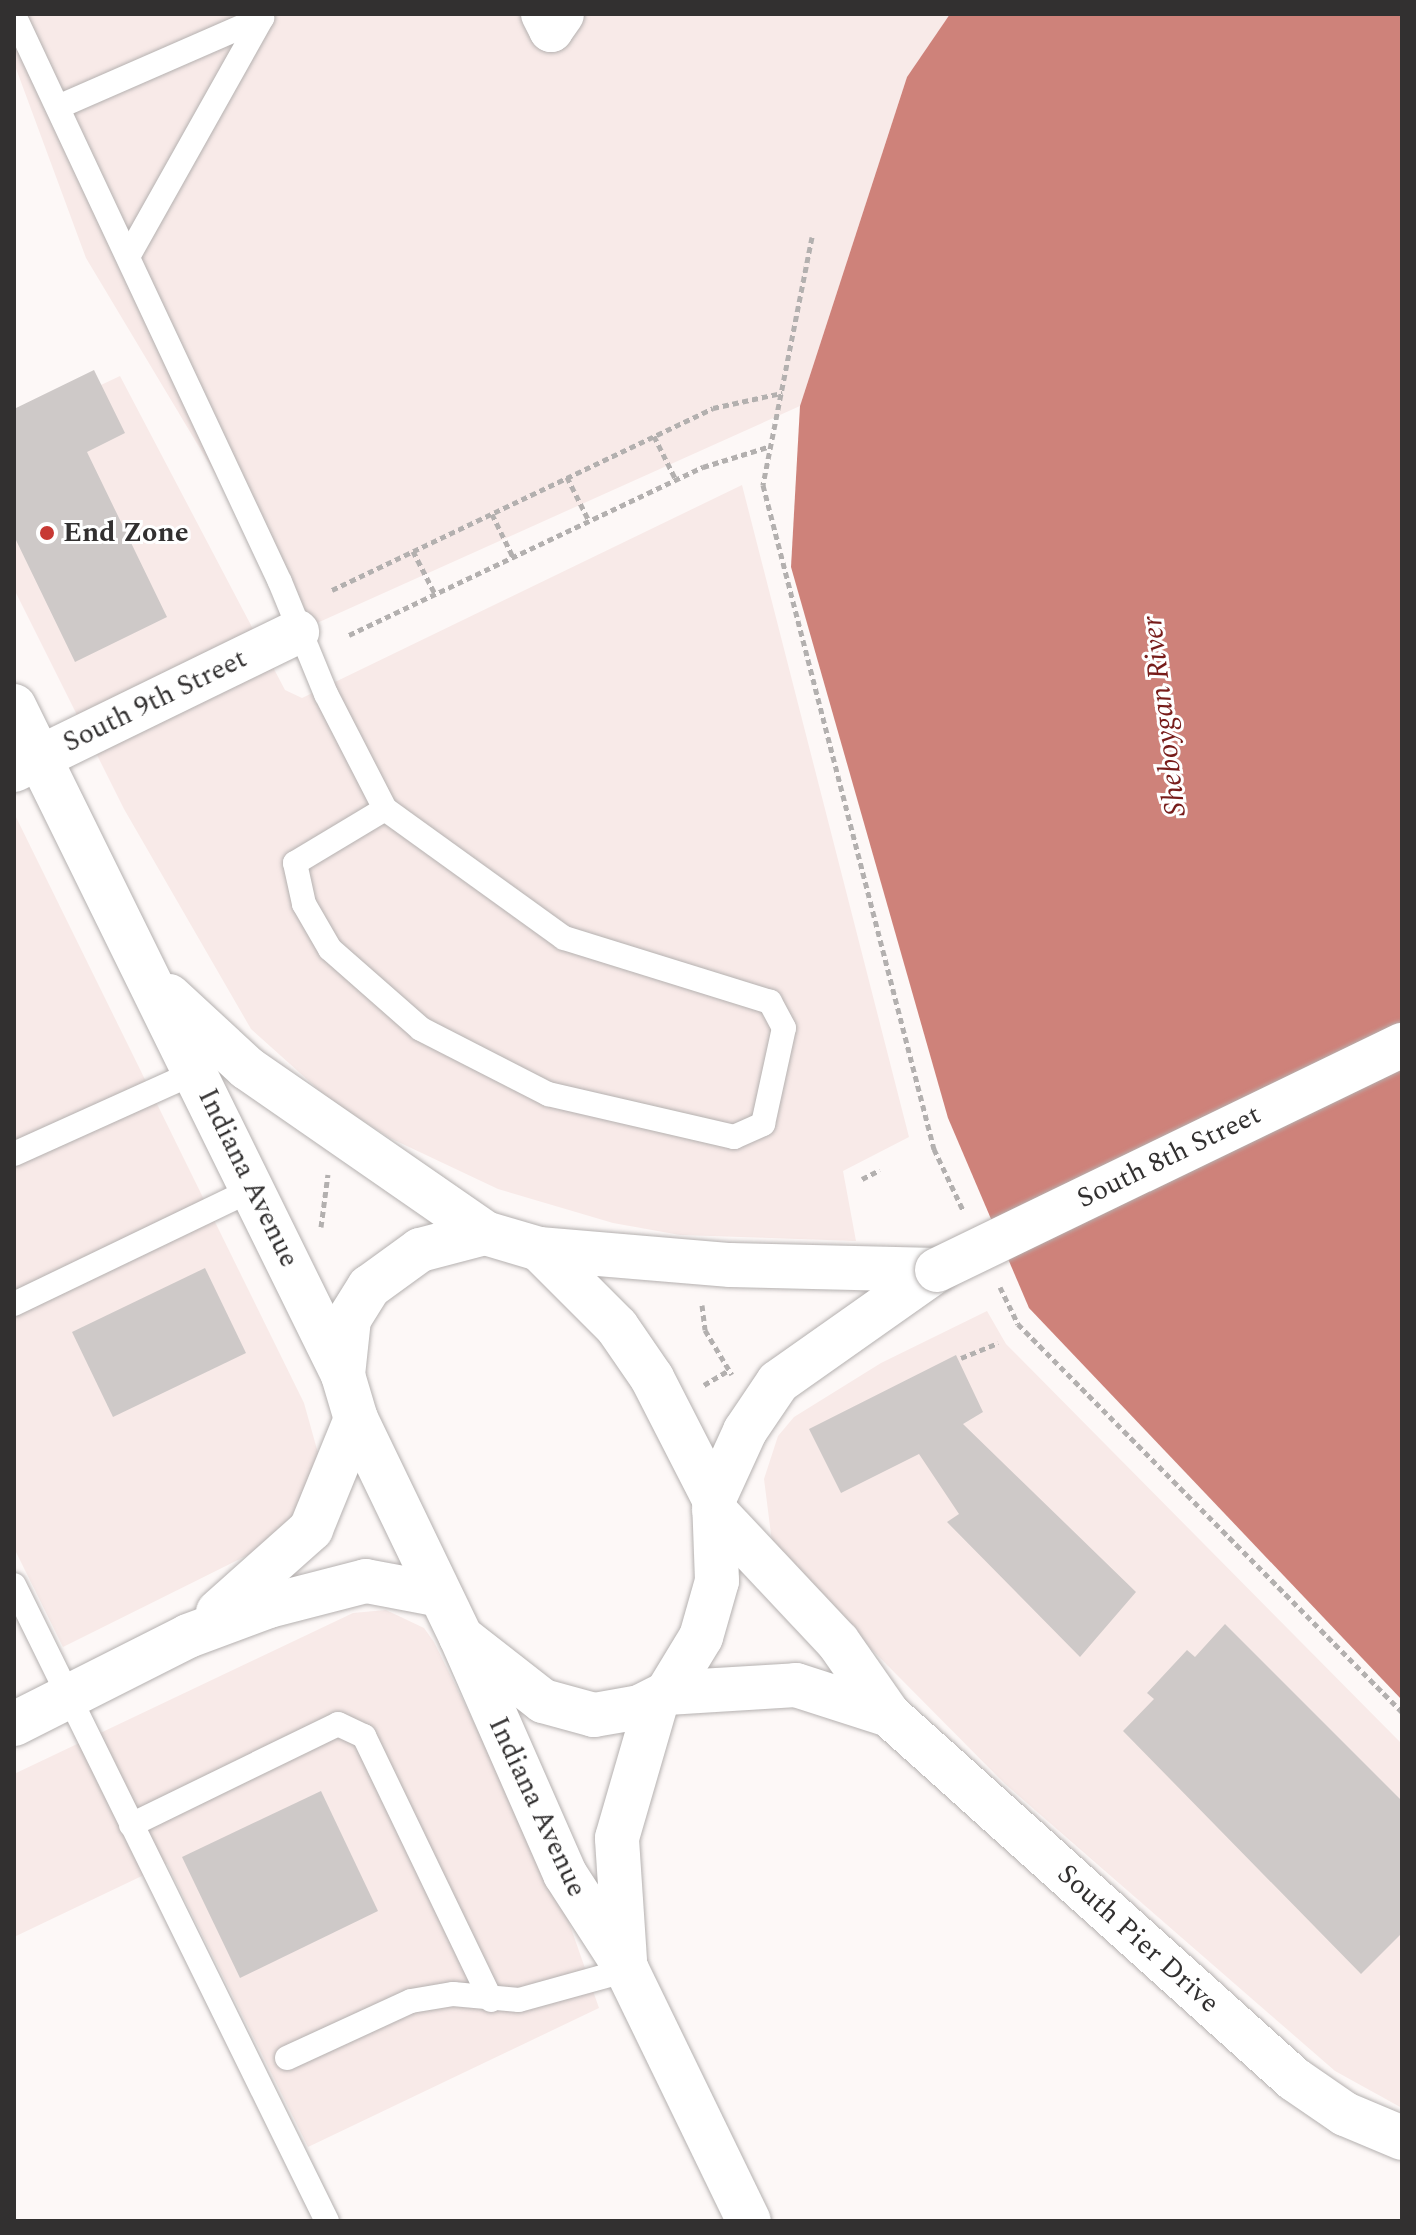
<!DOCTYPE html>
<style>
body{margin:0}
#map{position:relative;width:1416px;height:2235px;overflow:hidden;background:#fdf8f7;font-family:Spectral,serif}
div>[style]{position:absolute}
.built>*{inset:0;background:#f8eae8}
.water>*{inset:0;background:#ce827a}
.building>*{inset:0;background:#cec9c8}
.path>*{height:5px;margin-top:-2.5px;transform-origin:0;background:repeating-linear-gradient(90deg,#b3b0af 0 6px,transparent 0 10px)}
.roads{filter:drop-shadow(0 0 2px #b5b1b0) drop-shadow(0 0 2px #b5b1b0)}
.lane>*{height:24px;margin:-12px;padding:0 12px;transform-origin:12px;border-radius:12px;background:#fff}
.street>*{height:44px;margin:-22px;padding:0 22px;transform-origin:22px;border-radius:22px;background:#fff}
.secondary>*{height:44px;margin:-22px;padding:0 22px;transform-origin:22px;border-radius:22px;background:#fff}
.bridges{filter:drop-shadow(0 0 2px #b5b1b0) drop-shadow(0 0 2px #b5b1b0)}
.secondary-bridge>*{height:44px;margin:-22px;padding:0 22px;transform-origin:22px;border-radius:22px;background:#fff}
.dots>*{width:22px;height:22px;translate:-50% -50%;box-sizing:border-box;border:4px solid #fff;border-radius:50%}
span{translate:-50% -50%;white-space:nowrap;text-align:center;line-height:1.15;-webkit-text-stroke:6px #fff;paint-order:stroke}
.poi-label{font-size:28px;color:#323030;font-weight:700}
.left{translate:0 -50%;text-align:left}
.street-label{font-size:28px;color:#323030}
.water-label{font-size:30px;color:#771c1a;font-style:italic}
.frame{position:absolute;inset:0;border:16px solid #323030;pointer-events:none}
</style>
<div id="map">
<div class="built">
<div style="clip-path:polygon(14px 14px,950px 14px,907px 77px,800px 406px,297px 632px,280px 582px,86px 258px,14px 63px)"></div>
<div style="clip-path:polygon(120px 376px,285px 690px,302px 698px,742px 485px,909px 1137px,843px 1171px,856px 1241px,680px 1235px,613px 1223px,498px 1189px,390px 1138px,329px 1099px,251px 1029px,124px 809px,14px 589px,14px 426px)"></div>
<div style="clip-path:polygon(14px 813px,304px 1403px,318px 1453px,299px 1508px,264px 1547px,63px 1647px,14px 1548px)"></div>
<div style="clip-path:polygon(987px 1311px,1006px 1344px,1402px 1744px,1402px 2108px,1335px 2071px,1004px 1783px,791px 1568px,772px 1542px,764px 1479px,778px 1436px,794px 1417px,881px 1363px)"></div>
<div style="clip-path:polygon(386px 1610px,424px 1628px,434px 1642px,559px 1894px,599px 2008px,308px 2147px,167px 1864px,14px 1937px,14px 1774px,353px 1613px)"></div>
</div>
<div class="water">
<div style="clip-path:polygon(950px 14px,1402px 14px,1402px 1700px,1029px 1308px,948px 1118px,791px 567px,800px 406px,907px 77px)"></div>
</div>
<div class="building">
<div style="clip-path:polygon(94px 370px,125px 433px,87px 452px,167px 617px,75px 662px,14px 536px,14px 409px)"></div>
<div style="clip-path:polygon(205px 1268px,246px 1353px,113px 1417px,72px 1332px)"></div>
<div style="clip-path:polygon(956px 1355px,983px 1412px,963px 1424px,1136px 1592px,1080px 1657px,947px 1522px,959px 1514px,919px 1454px,841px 1493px,809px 1429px)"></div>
<div style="clip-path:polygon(1225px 1624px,1402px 1801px,1402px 1933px,1361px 1974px,1123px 1731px,1154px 1699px,1147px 1693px,1187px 1650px,1195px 1657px)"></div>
<div style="clip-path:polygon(321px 1791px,378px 1911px,240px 1978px,182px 1857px)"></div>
</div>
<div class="path">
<div style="left:812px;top:237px;width:253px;rotate:101.2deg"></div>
<div style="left:763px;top:485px;width:686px;rotate:75.56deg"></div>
<div style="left:934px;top:1149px;width:68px;rotate:64.6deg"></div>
<div style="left:654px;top:436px;width:49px;rotate:63.4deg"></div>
<div style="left:567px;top:477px;width:49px;rotate:63.4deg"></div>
<div style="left:492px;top:514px;width:48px;rotate:64deg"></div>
<div style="left:413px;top:551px;width:48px;rotate:62.9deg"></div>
<div style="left:332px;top:590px;width:422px;rotate:-25.5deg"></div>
<div style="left:713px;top:408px;width:71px;rotate:-12.3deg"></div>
<div style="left:349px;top:635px;width:392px;rotate:-25.4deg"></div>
<div style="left:703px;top:467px;width:71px;rotate:-17.2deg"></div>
<div style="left:862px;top:1179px;width:20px;rotate:-27deg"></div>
<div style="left:321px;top:1227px;width:53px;rotate:-82.5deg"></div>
<div style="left:1000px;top:1287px;width:41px;rotate:64.1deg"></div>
<div style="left:1018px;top:1324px;width:546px;rotate:45.3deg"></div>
<div style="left:702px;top:1305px;width:25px;rotate:83deg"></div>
<div style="left:705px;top:1330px;width:52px;rotate:59deg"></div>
<div style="left:961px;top:1358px;width:40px;rotate:-22deg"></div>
<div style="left:704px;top:1385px;width:29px;rotate:-31deg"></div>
</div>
<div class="roads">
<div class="lane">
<div style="left:14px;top:15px;width:626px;rotate:64.87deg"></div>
<div style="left:280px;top:582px;width:121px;rotate:67.7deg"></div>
<div style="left:326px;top:694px;width:129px;rotate:62.8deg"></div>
<div style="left:385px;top:809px;width:105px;rotate:149deg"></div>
<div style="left:295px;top:863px;width:42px;rotate:77.6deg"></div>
<div style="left:304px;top:904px;width:52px;rotate:60deg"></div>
<div style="left:330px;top:949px;width:121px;rotate:41.3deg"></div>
<div style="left:421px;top:1029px;width:143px;rotate:27.1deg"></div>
<div style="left:548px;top:1094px;width:191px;rotate:13deg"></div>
<div style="left:734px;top:1137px;width:32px;rotate:-24deg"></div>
<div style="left:763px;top:1124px;width:98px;rotate:-77.7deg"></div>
<div style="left:784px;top:1028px;width:30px;rotate:-118deg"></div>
<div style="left:770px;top:1002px;width:216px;rotate:-162.7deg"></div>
<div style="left:564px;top:938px;width:221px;rotate:-144.2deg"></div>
<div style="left:58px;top:107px;width:223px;rotate:-23.6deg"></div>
<div style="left:262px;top:18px;width:272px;rotate:119.3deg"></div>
<div style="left:14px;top:1154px;width:200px;rotate:-24.3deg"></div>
<div style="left:14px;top:1304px;width:265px;rotate:-25.7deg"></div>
<div style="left:14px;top:1585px;width:709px;rotate:63.8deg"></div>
<div style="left:131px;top:1825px;width:230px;rotate:-26deg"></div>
<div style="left:338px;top:1724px;width:29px;rotate:25deg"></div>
<div style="left:364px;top:1736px;width:293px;rotate:64.3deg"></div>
<div style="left:287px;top:2058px;width:136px;rotate:-24.7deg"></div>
<div style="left:411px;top:2001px;width:43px;rotate:-9.5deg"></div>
<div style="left:453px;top:1994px;width:66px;rotate:5.2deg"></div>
<div style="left:519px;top:2000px;width:112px;rotate:-15.5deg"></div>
</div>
<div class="street">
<div style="left:543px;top:14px;width:18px;rotate:63deg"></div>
<div style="left:551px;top:30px;width:19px;rotate:-55deg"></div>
<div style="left:14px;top:770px;width:315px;rotate:-26deg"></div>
<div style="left:714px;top:1510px;width:181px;rotate:46.8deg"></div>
<div style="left:838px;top:1642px;width:89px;rotate:55.1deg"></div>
<div style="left:889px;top:1715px;width:545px;rotate:41.95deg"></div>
<div style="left:1294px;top:2079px;width:62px;rotate:34.5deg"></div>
<div style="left:1345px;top:2114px;width:62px;rotate:22.8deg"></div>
<div style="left:461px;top:1637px;width:259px;rotate:66.3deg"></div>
<div style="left:565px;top:1874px;width:114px;rotate:57.1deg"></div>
<div style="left:627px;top:1970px;width:279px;rotate:64.1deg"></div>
<div style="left:667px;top:1693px;width:129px;rotate:-3.5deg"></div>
<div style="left:796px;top:1685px;width:98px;rotate:17.9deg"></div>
<div style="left:625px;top:1960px;width:122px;rotate:-93.8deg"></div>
<div style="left:617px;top:1838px;width:144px;rotate:-73.8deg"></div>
</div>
<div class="secondary">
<div style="left:14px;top:706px;width:746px;rotate:63.81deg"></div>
<div style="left:169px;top:996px;width:106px;rotate:42.7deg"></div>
<div style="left:247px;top:1068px;width:290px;rotate:34.7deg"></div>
<div style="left:485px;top:1233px;width:56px;rotate:16.5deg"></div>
<div style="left:539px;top:1249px;width:110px;rotate:45deg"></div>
<div style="left:617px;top:1327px;width:62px;rotate:55.5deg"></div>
<div style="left:652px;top:1378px;width:136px;rotate:62.9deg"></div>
<div style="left:714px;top:1499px;width:82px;rotate:87.9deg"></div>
<div style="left:717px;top:1581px;width:58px;rotate:105.9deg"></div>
<div style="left:701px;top:1637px;width:66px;rotate:121.3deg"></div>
<div style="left:667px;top:1693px;width:30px;rotate:153deg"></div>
<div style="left:640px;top:1707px;width:47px;rotate:170.1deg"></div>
<div style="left:594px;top:1715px;width:53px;rotate:-164.6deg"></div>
<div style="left:543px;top:1701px;width:104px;rotate:-142deg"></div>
<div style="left:461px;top:1637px;width:242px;rotate:-115.7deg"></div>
<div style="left:356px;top:1419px;width:46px;rotate:-106.5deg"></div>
<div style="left:343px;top:1375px;width:56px;rotate:-83.9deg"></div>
<div style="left:349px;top:1319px;width:38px;rotate:-58deg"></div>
<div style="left:369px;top:1287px;width:63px;rotate:-36deg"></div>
<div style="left:420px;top:1250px;width:67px;rotate:-14.7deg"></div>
<div style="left:539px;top:1249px;width:192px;rotate:4.8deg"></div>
<div style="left:730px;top:1265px;width:207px;rotate:1.4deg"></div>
<div style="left:714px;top:1499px;width:75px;rotate:-65.5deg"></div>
<div style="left:745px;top:1431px;width:59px;rotate:-56deg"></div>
<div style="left:778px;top:1382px;width:194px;rotate:-35.2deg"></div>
<div style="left:218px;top:1612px;width:125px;rotate:-41.7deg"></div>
<div style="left:311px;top:1529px;width:119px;rotate:-67.8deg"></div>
<div style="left:14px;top:1724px;width:195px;rotate:-26.8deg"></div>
<div style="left:188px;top:1636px;width:86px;rotate:-20.3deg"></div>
<div style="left:269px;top:1606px;width:100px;rotate:-14.5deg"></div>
<div style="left:366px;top:1581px;width:75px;rotate:10.7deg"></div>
</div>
</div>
<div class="bridges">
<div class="secondary-bridge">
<div style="left:937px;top:1270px;width:517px;rotate:-25.82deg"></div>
</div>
</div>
<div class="dots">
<div style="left:47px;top:533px;background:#c73934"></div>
</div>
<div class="poi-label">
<span class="left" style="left:63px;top:533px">End Zone</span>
</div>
<div class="street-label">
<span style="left:155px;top:701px;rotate:-26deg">South 9th Street</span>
<span style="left:1169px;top:1157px;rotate:-26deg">South 8th Street</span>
<span style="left:248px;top:1178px;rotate:64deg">Indiana Avenue</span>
<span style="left:537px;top:1807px;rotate:65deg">Indiana Avenue</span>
<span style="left:1138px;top:1939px;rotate:42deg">South Pier Drive</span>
</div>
<div class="water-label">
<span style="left:1164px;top:716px;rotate:-97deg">Sheboygan River</span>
</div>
<div class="frame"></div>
</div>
